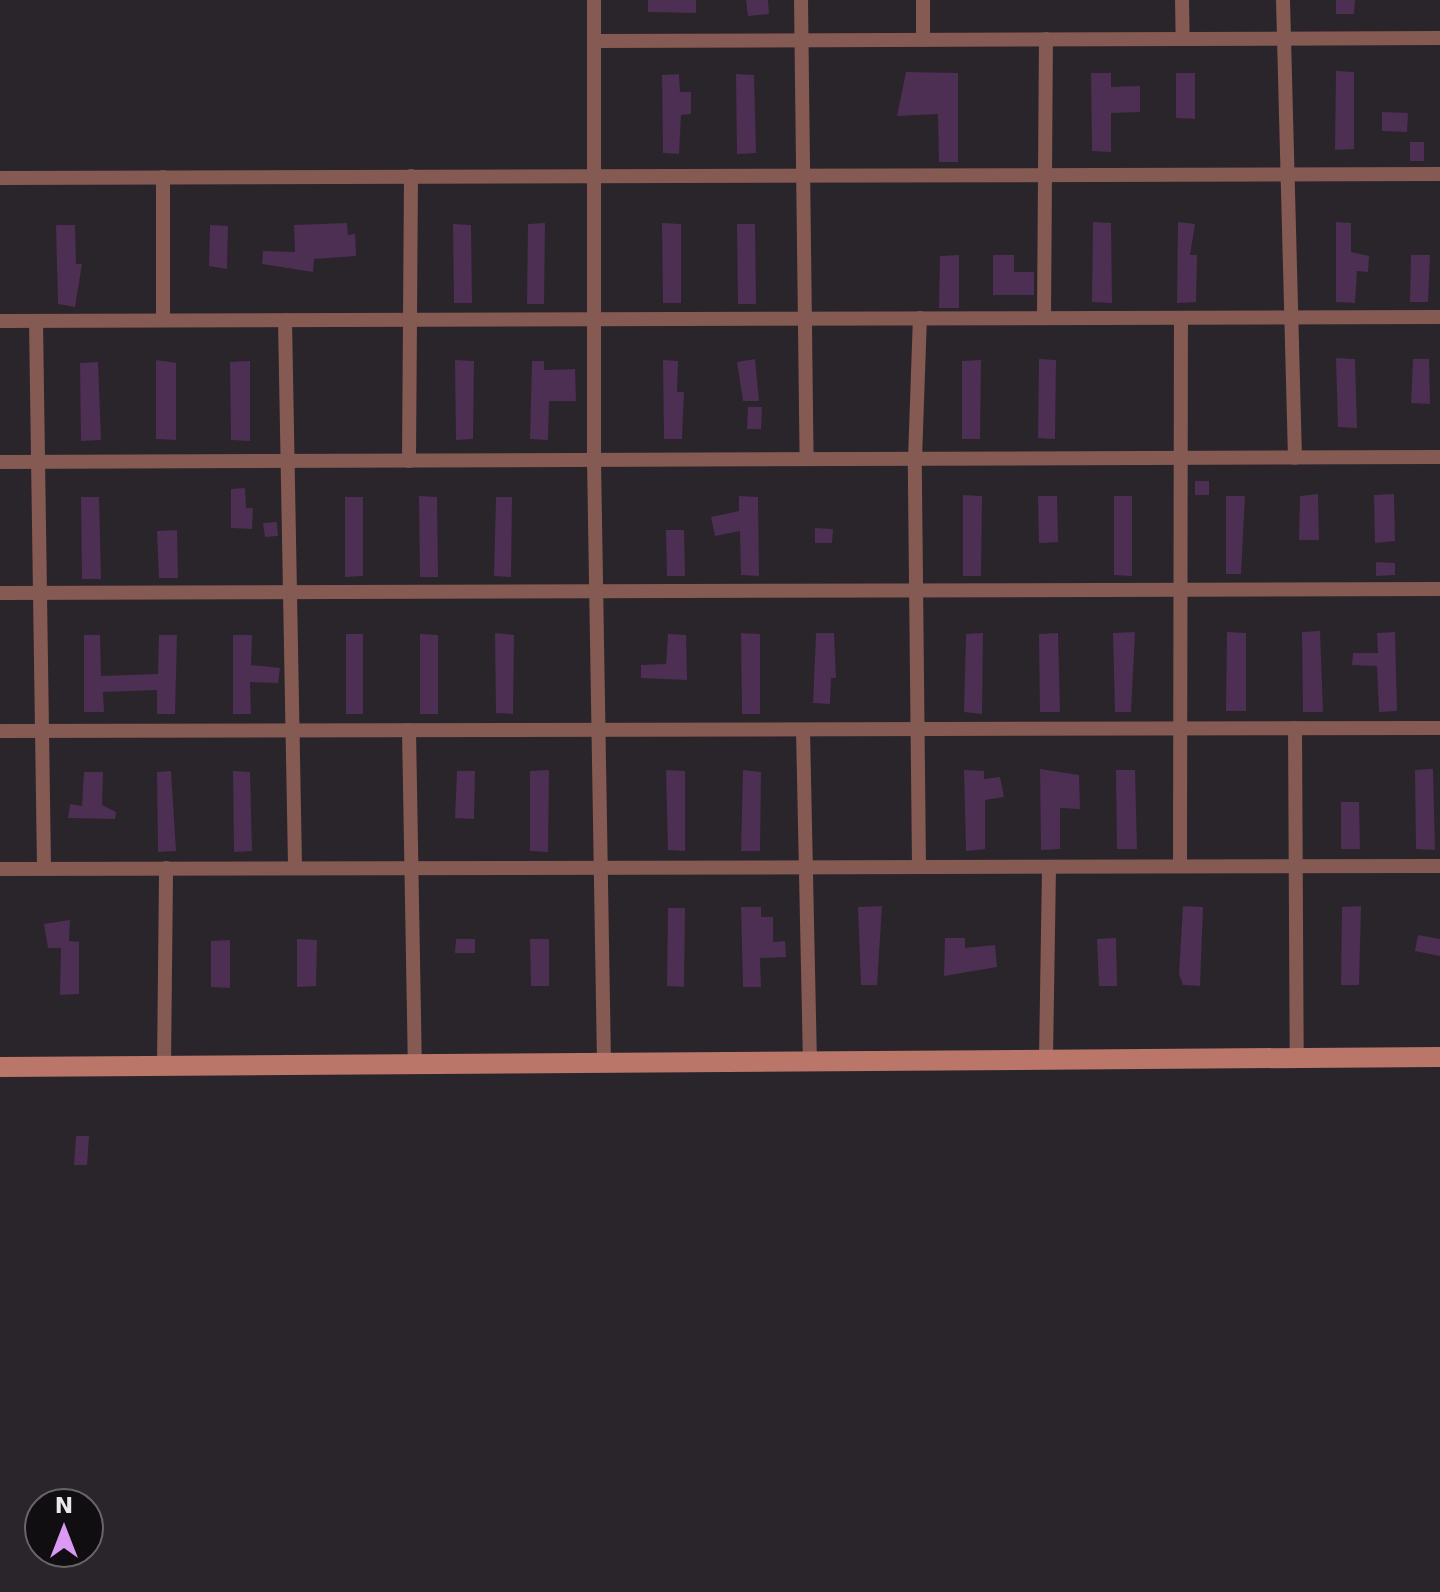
<!DOCTYPE html>
<style>
body{margin:0}
#map{position:relative;width:1440px;height:1592px;overflow:hidden;background:#2a242b;font-family:"DejaVu Sans",sans-serif}
div>[style]{position:absolute}
.building>*{inset:0;background:#4c2f52}
.street>*{height:14px;margin:-7px;padding:0 7px;transform-origin:7px;border-radius:7px;background:#845a52}
.secondary>*{height:20px;margin:-10px;padding:0 10px;transform-origin:10px;border-radius:10px;background:#b97669}
span{translate:-50% -50%;white-space:nowrap;text-align:center;line-height:1.15;-webkit-text-stroke:6px #110e12;paint-order:stroke}
.north{position:absolute;left:24px;top:1488px;width:80px;height:80px;box-sizing:border-box;background:#110e12;border:2px solid #686569;border-radius:50%;rotate:0deg;font-size:22px;font-weight:700;line-height:32px;text-align:center;color:#ebe7ec}
.north::after{content:'';display:block;margin:auto;width:28px;height:36px;background:#dc99f4;clip-path:polygon(50% 0,100% 100%,50% 72%,0 100%)}
</style>
<div id="map">
<div class="building">
<div style="clip-path:polygon(648px 0,696px 0,696px 13px,648px 12px)"></div>
<div style="clip-path:polygon(746px 0,768px 0,769px 14px,748px 16px)"></div>
<div style="clip-path:polygon(1336px 0,1355px 0,1354px 14px,1336px 14px)"></div>
<div style="clip-path:polygon(1336px 71px,1354px 72px,1354px 149px,1335px 150px)"></div>
<div style="clip-path:polygon(906px 72px,958px 73px,958px 162px,939px 162px,938px 114px,897px 116px)"></div>
<div style="clip-path:polygon(1091px 73px,1111px 73px,1111px 87px,1140px 86px,1140px 112px,1111px 113px,1111px 152px,1092px 151px)"></div>
<div style="clip-path:polygon(1176px 73px,1195px 73px,1195px 119px,1176px 118px)"></div>
<div style="clip-path:polygon(679px 74px,680px 92px,691px 92px,691px 114px,681px 115px,679px 154px,663px 153px,662px 75px)"></div>
<div style="clip-path:polygon(736px 74px,754px 75px,756px 153px,737px 154px)"></div>
<div style="clip-path:polygon(1382px 112px,1408px 113px,1407px 132px,1382px 131px)"></div>
<div style="clip-path:polygon(1410px 142px,1424px 142px,1424px 161px,1410px 161px)"></div>
<div style="clip-path:polygon(1093px 222px,1111px 223px,1112px 303px,1092px 302px)"></div>
<div style="clip-path:polygon(1178px 222px,1195px 224px,1190px 255px,1197px 255px,1196px 302px,1177px 303px)"></div>
<div style="clip-path:polygon(1336px 222px,1351px 223px,1351px 252px,1369px 256px,1368px 272px,1357px 271px,1355px 303px,1336px 302px)"></div>
<div style="clip-path:polygon(347px 223px,348px 235px,355px 234px,356px 256px,314px 259px,313px 272px,262px 264px,263px 251px,295px 252px,294px 225px)"></div>
<div style="clip-path:polygon(545px 223px,544px 304px,527px 304px,528px 224px)"></div>
<div style="clip-path:polygon(662px 223px,681px 224px,681px 303px,663px 303px)"></div>
<div style="clip-path:polygon(453px 224px,471px 225px,472px 303px,454px 303px)"></div>
<div style="clip-path:polygon(737px 224px,755px 224px,756px 304px,738px 304px)"></div>
<div style="clip-path:polygon(56px 225px,75px 225px,76px 264px,82px 264px,75px 307px,58px 304px)"></div>
<div style="clip-path:polygon(210px 225px,228px 226px,227px 269px,209px 266px)"></div>
<div style="clip-path:polygon(959px 255px,959px 308px,939px 308px,940px 256px)"></div>
<div style="clip-path:polygon(993px 255px,1014px 255px,1014px 272px,1034px 272px,1034px 295px,993px 295px)"></div>
<div style="clip-path:polygon(1411px 255px,1430px 255px,1428px 302px,1410px 302px)"></div>
<div style="clip-path:polygon(1336px 358px,1355px 359px,1357px 428px,1338px 427px)"></div>
<div style="clip-path:polygon(755px 359px,759px 401px,743px 401px,737px 362px)"></div>
<div style="clip-path:polygon(1039px 359px,1056px 360px,1055px 439px,1038px 438px)"></div>
<div style="clip-path:polygon(1413px 359px,1429px 359px,1430px 404px,1411px 403px)"></div>
<div style="clip-path:polygon(156px 360px,176px 363px,176px 440px,156px 439px)"></div>
<div style="clip-path:polygon(455px 360px,474px 361px,473px 439px,456px 440px)"></div>
<div style="clip-path:polygon(663px 360px,678px 361px,677px 392px,684px 392px,682px 439px,664px 439px)"></div>
<div style="clip-path:polygon(981px 360px,980px 439px,962px 439px,962px 361px)"></div>
<div style="clip-path:polygon(250px 361px,250px 441px,231px 440px,230px 362px)"></div>
<div style="clip-path:polygon(532px 361px,544px 361px,544px 370px,575px 369px,576px 401px,549px 401px,548px 440px,530px 439px)"></div>
<div style="clip-path:polygon(98px 362px,101px 440px,81px 441px,80px 363px)"></div>
<div style="clip-path:polygon(748px 407px,762px 407px,761px 429px,747px 429px)"></div>
<div style="clip-path:polygon(1195px 481px,1209px 481px,1209px 495px,1195px 495px)"></div>
<div style="clip-path:polygon(245px 488px,246px 508px,253px 508px,252px 529px,231px 528px,231px 489px)"></div>
<div style="clip-path:polygon(1318px 494px,1319px 540px,1299px 540px,1300px 496px)"></div>
<div style="clip-path:polygon(1394px 494px,1395px 541px,1375px 543px,1374px 495px)"></div>
<div style="clip-path:polygon(963px 495px,982px 496px,981px 576px,963px 576px)"></div>
<div style="clip-path:polygon(419px 496px,437px 497px,438px 577px,420px 577px)"></div>
<div style="clip-path:polygon(739px 496px,758px 497px,759px 576px,741px 575px,740px 531px,715px 536px,711px 517px,739px 511px)"></div>
<div style="clip-path:polygon(1038px 496px,1057px 496px,1058px 542px,1039px 543px)"></div>
<div style="clip-path:polygon(1114px 496px,1132px 496px,1132px 576px,1114px 575px)"></div>
<div style="clip-path:polygon(1226px 496px,1245px 496px,1241px 574px,1226px 574px)"></div>
<div style="clip-path:polygon(81px 497px,99px 497px,101px 579px,82px 579px)"></div>
<div style="clip-path:polygon(345px 497px,363px 497px,363px 576px,345px 577px)"></div>
<div style="clip-path:polygon(496px 497px,512px 497px,511px 577px,494px 576px)"></div>
<div style="clip-path:polygon(277px 522px,278px 536px,265px 537px,263px 523px)"></div>
<div style="clip-path:polygon(815px 528px,833px 529px,832px 543px,815px 543px)"></div>
<div style="clip-path:polygon(177px 530px,178px 578px,159px 578px,157px 531px)"></div>
<div style="clip-path:polygon(666px 530px,684px 530px,685px 576px,667px 576px)"></div>
<div style="clip-path:polygon(1376px 562px,1395px 563px,1395px 575px,1376px 576px)"></div>
<div style="clip-path:polygon(1320px 631px,1323px 712px,1303px 712px,1302px 632px)"></div>
<div style="clip-path:polygon(1135px 632px,1131px 712px,1115px 712px,1113px 633px)"></div>
<div style="clip-path:polygon(1227px 632px,1246px 633px,1246px 711px,1226px 711px)"></div>
<div style="clip-path:polygon(1395px 632px,1397px 711px,1379px 712px,1377px 666px,1352px 665px,1353px 653px,1378px 653px,1377px 633px)"></div>
<div style="clip-path:polygon(495px 633px,514px 635px,513px 714px,496px 713px)"></div>
<div style="clip-path:polygon(741px 633px,760px 634px,760px 714px,742px 714px)"></div>
<div style="clip-path:polygon(816px 633px,834px 633px,836px 678px,831px 678px,830px 704px,813px 703px)"></div>
<div style="clip-path:polygon(983px 633px,982px 714px,964px 712px,966px 634px)"></div>
<div style="clip-path:polygon(1058px 633px,1060px 712px,1040px 712px,1039px 634px)"></div>
<div style="clip-path:polygon(346px 634px,363px 634px,363px 714px,346px 714px)"></div>
<div style="clip-path:polygon(420px 634px,438px 635px,438px 714px,420px 714px)"></div>
<div style="clip-path:polygon(668px 634px,686px 635px,687px 680px,641px 678px,641px 665px,666px 664px)"></div>
<div style="clip-path:polygon(84px 635px,100px 635px,101px 676px,158px 674px,159px 635px,177px 635px,175px 714px,157px 714px,157px 690px,103px 692px,104px 712px,84px 712px)"></div>
<div style="clip-path:polygon(233px 635px,252px 635px,251px 665px,280px 668px,278px 683px,250px 682px,251px 714px,233px 714px)"></div>
<div style="clip-path:polygon(1040px 769px,1079px 775px,1080px 809px,1060px 808px,1060px 849px,1041px 850px)"></div>
<div style="clip-path:polygon(1433px 769px,1435px 850px,1416px 849px,1415px 770px)"></div>
<div style="clip-path:polygon(549px 770px,548px 852px,530px 851px,530px 771px)"></div>
<div style="clip-path:polygon(666px 770px,685px 771px,685px 851px,668px 850px)"></div>
<div style="clip-path:polygon(743px 770px,761px 772px,760px 851px,741px 851px)"></div>
<div style="clip-path:polygon(964px 770px,984px 771px,984px 779px,1000px 777px,1004px 797px,985px 800px,985px 849px,966px 851px)"></div>
<div style="clip-path:polygon(1116px 770px,1135px 770px,1137px 849px,1117px 849px)"></div>
<div style="clip-path:polygon(171px 771px,176px 851px,158px 852px,157px 772px)"></div>
<div style="clip-path:polygon(233px 771px,250px 772px,252px 851px,234px 852px)"></div>
<div style="clip-path:polygon(457px 771px,475px 771px,474px 819px,455px 818px)"></div>
<div style="clip-path:polygon(84px 772px,103px 772px,102px 805px,116px 812px,115px 819px,68px 818px,70px 804px,82px 806px)"></div>
<div style="clip-path:polygon(1341px 802px,1359px 802px,1360px 849px,1341px 849px)"></div>
<div style="clip-path:polygon(882px 906px,877px 985px,861px 985px,858px 907px)"></div>
<div style="clip-path:polygon(1183px 906px,1203px 907px,1200px 986px,1183px 985px,1179px 974px)"></div>
<div style="clip-path:polygon(1361px 906px,1359px 985px,1341px 985px,1342px 907px)"></div>
<div style="clip-path:polygon(741px 907px,761px 907px,761px 917px,773px 917px,773px 942px,785px 941px,786px 957px,760px 958px,761px 987px,743px 987px)"></div>
<div style="clip-path:polygon(668px 908px,685px 908px,684px 987px,667px 986px)"></div>
<div style="clip-path:polygon(70px 920px,69px 941px,79px 942px,79px 994px,60px 995px,61px 948px,48px 948px,44px 924px)"></div>
<div style="clip-path:polygon(1418px 935px,1440px 939px,1440px 956px,1415px 951px)"></div>
<div style="clip-path:polygon(945px 938px,965px 938px,965px 948px,995px 945px,997px 967px,944px 976px)"></div>
<div style="clip-path:polygon(1116px 938px,1117px 986px,1099px 986px,1097px 939px)"></div>
<div style="clip-path:polygon(297px 939px,317px 940px,316px 986px,297px 987px)"></div>
<div style="clip-path:polygon(456px 939px,475px 939px,475px 953px,455px 953px)"></div>
<div style="clip-path:polygon(530px 939px,549px 939px,549px 986px,531px 986px)"></div>
<div style="clip-path:polygon(230px 940px,230px 988px,211px 987px,211px 941px)"></div>
<div style="clip-path:polygon(76px 1136px,89px 1136px,87px 1165px,74px 1165px)"></div>
</div>
<div class="street">
<div style="left:594px;top:0;width:460px;rotate:90deg"></div>
<div style="left:594px;top:460px;width:603px;rotate:89.05deg"></div>
<div style="left:801px;top:0;width:459px;rotate:89.3deg"></div>
<div style="left:923px;top:0;width:40px;rotate:90deg"></div>
<div style="left:1182px;top:0;width:39px;rotate:89deg"></div>
<div style="left:1283px;top:0;width:458px;rotate:88.5deg"></div>
<div style="left:594px;top:41px;width:846px;rotate:-0.2deg"></div>
<div style="left:163px;top:177px;width:143px;rotate:90deg"></div>
<div style="left:0;top:178px;width:1440px;rotate:-0.16deg"></div>
<div style="left:1044px;top:318px;width:279px;rotate:-89.6deg"></div>
<div style="left:285px;top:320px;width:548px;rotate:88.95deg"></div>
<div style="left:0;top:321px;width:1440px;rotate:-0.16deg"></div>
<div style="left:36px;top:321px;width:547px;rotate:89.16deg"></div>
<div style="left:409px;top:461px;width:285px;rotate:-89.6deg"></div>
<div style="left:0;top:462px;width:1440px;rotate:-0.2deg"></div>
<div style="left:0;top:593px;width:1440px;rotate:-0.16deg"></div>
<div style="left:1295px;top:728px;width:329px;rotate:89.7deg"></div>
<div style="left:409px;top:730px;width:333px;rotate:89deg"></div>
<div style="left:803px;top:730px;width:332px;rotate:88.8deg"></div>
<div style="left:0;top:731px;width:1440px;rotate:-0.12deg"></div>
<div style="left:1180px;top:866px;width:548px;rotate:-89.9deg"></div>
<div style="left:919px;top:867px;width:408px;rotate:-90.6deg"></div>
<div style="left:915px;top:459px;width:141px;rotate:-88deg"></div>
<div style="left:0;top:869px;width:1440px;rotate:-0.12deg"></div>
<div style="left:1046px;top:1058px;width:191px;rotate:-89.1deg"></div>
<div style="left:164px;top:1066px;width:198px;rotate:-89.4deg"></div>
</div>
<div class="secondary">
<div style="left:0;top:1067px;width:1440px;rotate:-0.4deg"></div>
</div>
<div class="north">N</div>
</div>
